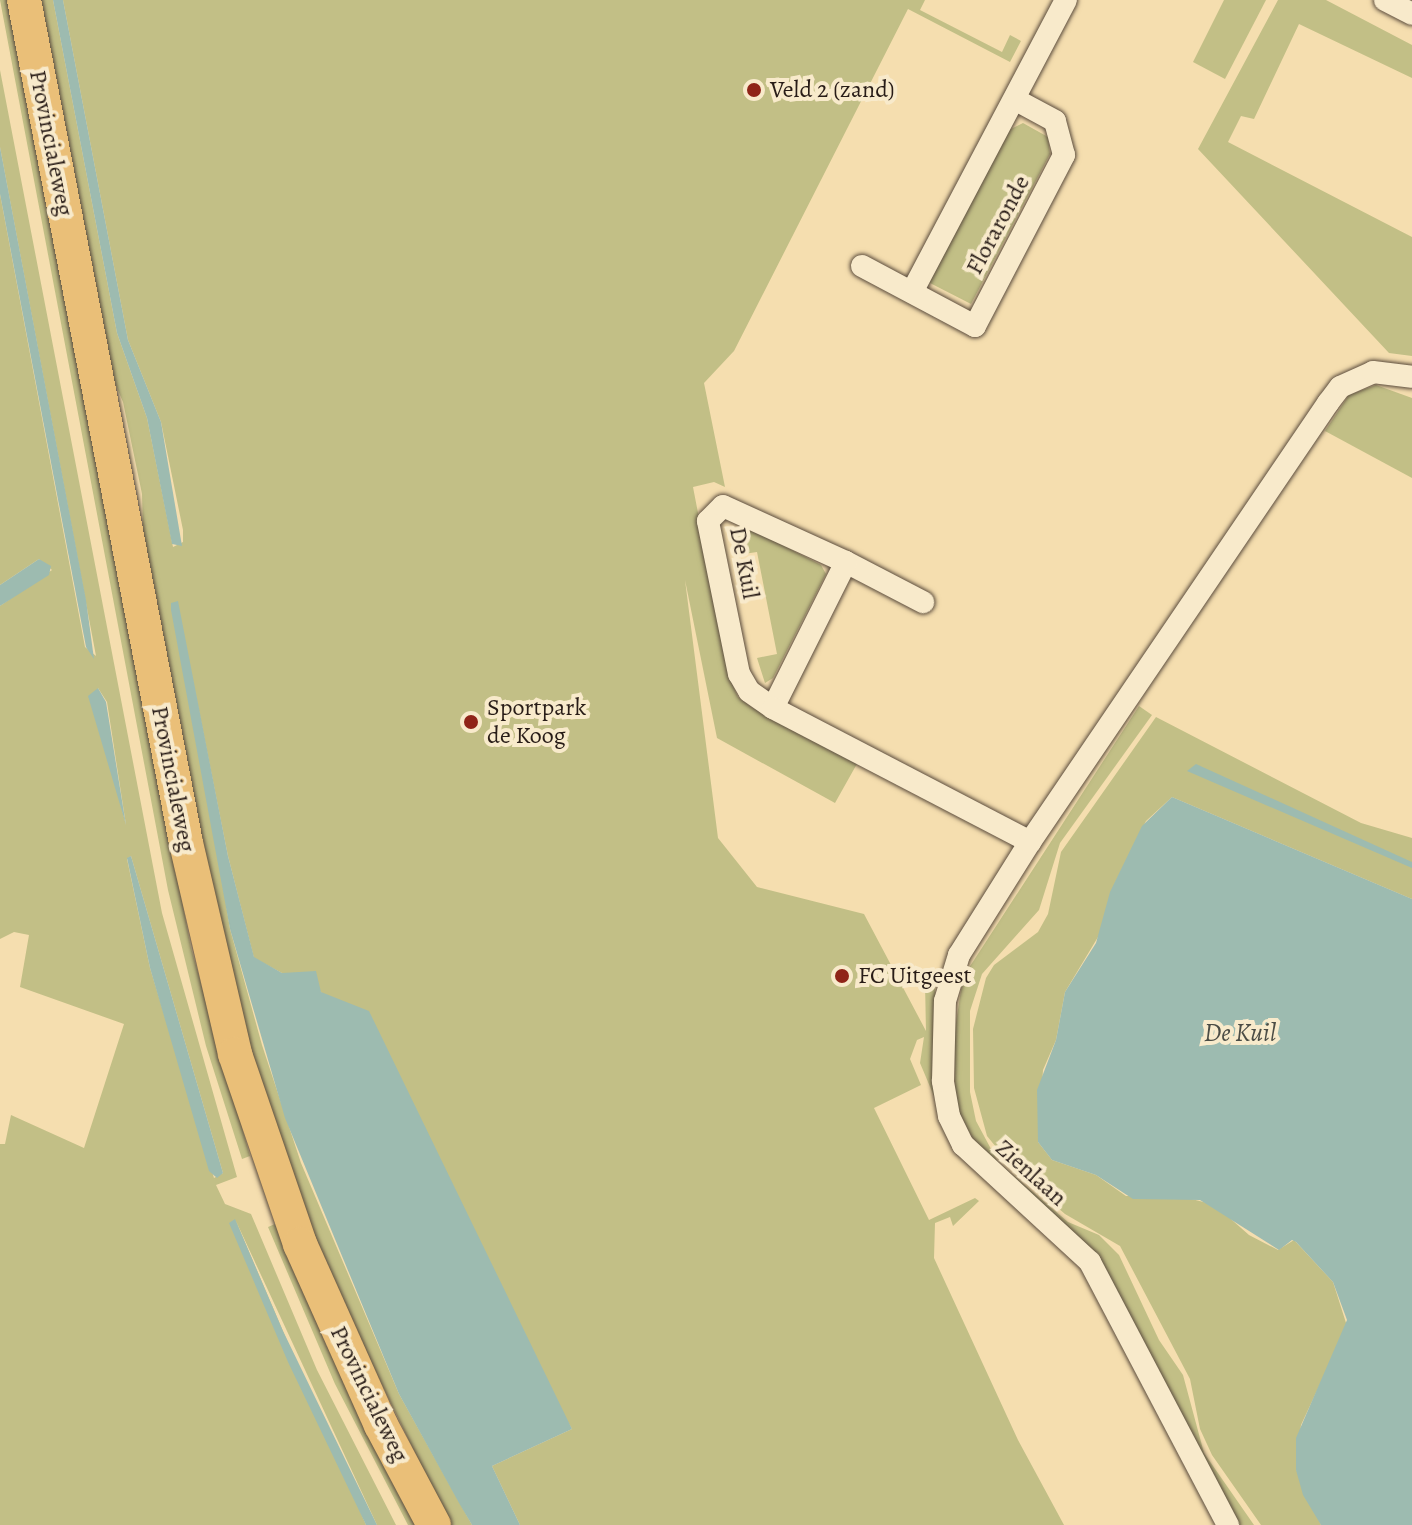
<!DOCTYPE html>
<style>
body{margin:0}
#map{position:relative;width:1412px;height:1525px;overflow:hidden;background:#f5deaf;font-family:Alegreya,serif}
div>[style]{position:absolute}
.green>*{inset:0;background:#c2bf86}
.water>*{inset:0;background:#9dbbb0}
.roads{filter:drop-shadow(0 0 2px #5b4c3d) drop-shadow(0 0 2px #5b4c3d)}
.minor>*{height:22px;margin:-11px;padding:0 11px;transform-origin:11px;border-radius:11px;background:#f8eacb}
.primary>*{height:34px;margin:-17px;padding:0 17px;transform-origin:17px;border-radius:17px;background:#eabf78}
.dots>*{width:22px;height:22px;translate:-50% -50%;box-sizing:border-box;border:4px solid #f8eacb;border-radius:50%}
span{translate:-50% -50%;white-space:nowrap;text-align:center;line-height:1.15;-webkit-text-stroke:8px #f8eacb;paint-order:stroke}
.poi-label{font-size:24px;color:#281c17}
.left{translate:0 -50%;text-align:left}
.street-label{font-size:24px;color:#281c17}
.water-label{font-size:26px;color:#4b4c45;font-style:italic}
</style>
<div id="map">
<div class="green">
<div style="clip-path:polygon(0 0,8px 0,191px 948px,250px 1156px,242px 1159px,206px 1046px,168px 890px)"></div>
<div style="clip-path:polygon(36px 0,53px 0,117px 333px,147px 418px,173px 547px,183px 542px,183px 530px,161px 422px,128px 340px,63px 0,925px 0,920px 10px,1002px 52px,1010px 35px,1021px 41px,1010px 62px,908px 9px,734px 351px,704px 383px,725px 487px,714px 482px,693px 487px,730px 679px,738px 697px,753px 708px,858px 762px,835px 803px,717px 738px,685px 580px,718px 838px,757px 887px,864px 914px,926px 1031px,925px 984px,928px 978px,935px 983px,936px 1101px,920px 1063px,924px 1037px,917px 1040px,910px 1059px,921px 1085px,874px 1108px,929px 1220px,975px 1198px,979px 1201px,953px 1226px,950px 1217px,935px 1223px,934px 1258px,1018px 1440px,1064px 1525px,520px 1525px,492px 1466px,572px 1429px,321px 992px,304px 974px,282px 973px,254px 958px,228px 856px,177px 601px,230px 929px,262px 1045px,301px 1163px,399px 1394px,472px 1525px,450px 1525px,309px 1234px,244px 1038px,144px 563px,142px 494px,123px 402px,106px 362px)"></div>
<div style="clip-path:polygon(1224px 0,1266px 0,1225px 79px,1193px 62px)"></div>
<div style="clip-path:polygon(1278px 0,1326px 0,1412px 45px,1412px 78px,1299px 24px,1254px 119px,1241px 116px,1228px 142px,1412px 237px,1412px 356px,1389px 353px,1198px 149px)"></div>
<div style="clip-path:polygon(evenodd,0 70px,162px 913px,237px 1177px,216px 1185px,225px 1204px,251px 1214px,317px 1370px,396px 1525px,377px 1525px,235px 1219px,366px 1525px,0 1525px,0 1144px,5px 1144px,11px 1115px,84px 1148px,124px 1024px,20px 987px,29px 935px,14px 932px,0 939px,0 606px,52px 570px,39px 559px,0 585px,0 194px,85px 647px,96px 656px,0 147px,0 70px,98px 688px,107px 702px,126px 825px,94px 705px,98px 688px,0 70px,131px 856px,223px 1173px,214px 1178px,150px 968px,127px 859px,131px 856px)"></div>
<div style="clip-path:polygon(1023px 123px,1048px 137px,1050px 154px,971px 304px,928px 282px,1007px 131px)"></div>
<div style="clip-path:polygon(1376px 385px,1412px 398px,1412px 478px,1325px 431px,1349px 395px)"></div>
<div style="clip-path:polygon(741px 530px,753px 530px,821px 565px,826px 574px,773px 678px,765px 683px,757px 658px,777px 654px,757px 552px,737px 555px,733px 534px)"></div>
<div style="clip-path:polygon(1139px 706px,1152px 715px,1060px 843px,1039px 910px,982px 974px,970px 1011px,970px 1092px,976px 1121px,998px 1162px,1068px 1222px,1099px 1235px,1119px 1255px,1159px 1340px,1183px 1375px,1204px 1453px,1254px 1525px,1238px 1525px,1116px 1295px,973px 1139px,959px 1113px,955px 1091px,954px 1036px,963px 977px)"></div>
<div style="clip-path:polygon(1156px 717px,1361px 823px,1412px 838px,1412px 899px,1172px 797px,1146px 821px,1115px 883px,1101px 932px,1065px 992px,1056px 1040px,1043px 1070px,1038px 1142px,1052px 1160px,1096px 1175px,1126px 1196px,1180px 1196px,1215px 1205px,1249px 1235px,1278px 1250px,1294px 1240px,1333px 1282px,1347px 1326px,1301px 1425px,1296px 1469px,1321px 1525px,1261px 1525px,1212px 1455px,1200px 1429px,1190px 1379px,1120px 1246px,1065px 1214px,1019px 1175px,987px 1136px,974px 1088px,973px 1029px,986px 978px,994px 965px,1038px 932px,1048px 914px,1061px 852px)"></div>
<div style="clip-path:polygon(275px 1224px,326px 1344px,418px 1525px,408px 1525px,335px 1384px,268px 1227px)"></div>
</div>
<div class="water">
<div style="clip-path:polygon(53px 0,63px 0,128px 340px,161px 422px,182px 546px,172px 544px,147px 418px,117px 333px)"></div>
<div style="clip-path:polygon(0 147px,86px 600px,94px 659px,86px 647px,0 194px)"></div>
<div style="clip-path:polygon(39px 559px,51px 566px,49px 575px,0 606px,0 585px)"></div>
<div style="clip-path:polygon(178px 601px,228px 856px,254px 957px,282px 973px,316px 971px,321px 992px,369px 1011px,572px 1429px,492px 1466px,520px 1525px,472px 1525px,459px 1503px,399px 1394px,285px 1118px,230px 929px,171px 610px,171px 603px)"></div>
<div style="clip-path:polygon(98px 688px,106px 702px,126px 825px,88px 696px)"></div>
<div style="clip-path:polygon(1196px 764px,1412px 862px,1412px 868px,1187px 771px)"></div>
<div style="clip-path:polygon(1172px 797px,1412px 899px,1412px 1525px,1321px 1525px,1303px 1495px,1296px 1470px,1296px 1438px,1347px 1320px,1333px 1282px,1296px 1242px,1292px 1240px,1279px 1250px,1200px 1200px,1133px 1199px,1096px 1175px,1052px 1160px,1038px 1142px,1037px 1090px,1056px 1040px,1065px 992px,1096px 943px,1110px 892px,1142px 826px)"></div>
<div style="clip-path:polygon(131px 856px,223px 1173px,217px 1178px,209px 1171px,150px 968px,127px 858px)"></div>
<div style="clip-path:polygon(235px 1219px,283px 1331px,377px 1525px,366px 1525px,288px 1362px,229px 1223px)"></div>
</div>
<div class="roads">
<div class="minor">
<div style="left:1385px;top:0;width:30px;rotate:27deg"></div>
<div style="left:862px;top:266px;width:128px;rotate:28deg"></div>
<div style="left:975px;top:326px;width:193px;rotate:-62.5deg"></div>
<div style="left:1064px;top:155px;width:35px;rotate:-105deg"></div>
<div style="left:1055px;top:121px;width:44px;rotate:-151.7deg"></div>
<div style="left:912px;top:292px;width:330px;rotate:-62.2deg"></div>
<div style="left:846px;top:562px;width:87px;rotate:27.5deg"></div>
<div style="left:773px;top:708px;width:29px;rotate:-145deg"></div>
<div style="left:749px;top:691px;width:20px;rotate:-120deg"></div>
<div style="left:739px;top:674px;width:156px;rotate:-101.5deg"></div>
<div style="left:708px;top:521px;width:21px;rotate:-45deg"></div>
<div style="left:723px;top:506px;width:135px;rotate:24.5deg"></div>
<div style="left:846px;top:562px;width:163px;rotate:116.6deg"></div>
<div style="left:773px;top:708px;width:290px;rotate:27.5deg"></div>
<div style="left:1228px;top:1525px;width:297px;rotate:-117.7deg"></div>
<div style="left:1090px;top:1262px;width:173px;rotate:-137.3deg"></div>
<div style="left:963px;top:1145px;width:32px;rotate:-116deg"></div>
<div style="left:949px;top:1116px;width:36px;rotate:-100deg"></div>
<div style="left:943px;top:1081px;width:80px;rotate:-88.6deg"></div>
<div style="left:945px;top:1001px;width:48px;rotate:-73.1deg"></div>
<div style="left:959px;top:955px;width:133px;rotate:-57.9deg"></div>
<div style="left:1030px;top:842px;width:531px;rotate:-55.83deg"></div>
<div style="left:1328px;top:403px;width:20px;rotate:-53deg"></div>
<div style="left:1340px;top:387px;width:36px;rotate:-24deg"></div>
<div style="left:1373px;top:372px;width:39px;rotate:7deg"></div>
</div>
<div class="primary">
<div style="left:24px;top:0;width:858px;rotate:79.12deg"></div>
<div style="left:186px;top:843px;width:217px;rotate:76.9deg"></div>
<div style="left:235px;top:1054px;width:201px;rotate:71.1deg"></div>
<div style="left:300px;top:1244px;width:198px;rotate:65.9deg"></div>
<div style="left:381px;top:1425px;width:113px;rotate:62.1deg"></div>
</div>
</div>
<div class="dots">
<div style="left:754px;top:90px;background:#8f2418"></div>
<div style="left:471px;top:722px;background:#8f2418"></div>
<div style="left:842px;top:976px;background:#8f2418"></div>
</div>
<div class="poi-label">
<span class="left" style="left:770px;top:90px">Veld 2 (zand)</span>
<span class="left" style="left:487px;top:722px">Sportpark<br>de Koog</span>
<span class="left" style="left:858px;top:976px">FC Uitgeest</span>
</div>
<div class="street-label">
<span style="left:51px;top:143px;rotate:79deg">Provincialeweg</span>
<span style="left:998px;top:225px;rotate:-62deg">Floraronde</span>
<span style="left:744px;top:563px;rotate:79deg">De Kuil</span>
<span style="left:173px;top:779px;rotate:79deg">Provincialeweg</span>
<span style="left:1031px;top:1173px;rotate:42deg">Zienlaan</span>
<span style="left:369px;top:1394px;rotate:64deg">Provincialeweg</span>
</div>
<div class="water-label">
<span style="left:1240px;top:1033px">De Kuil</span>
</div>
</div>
